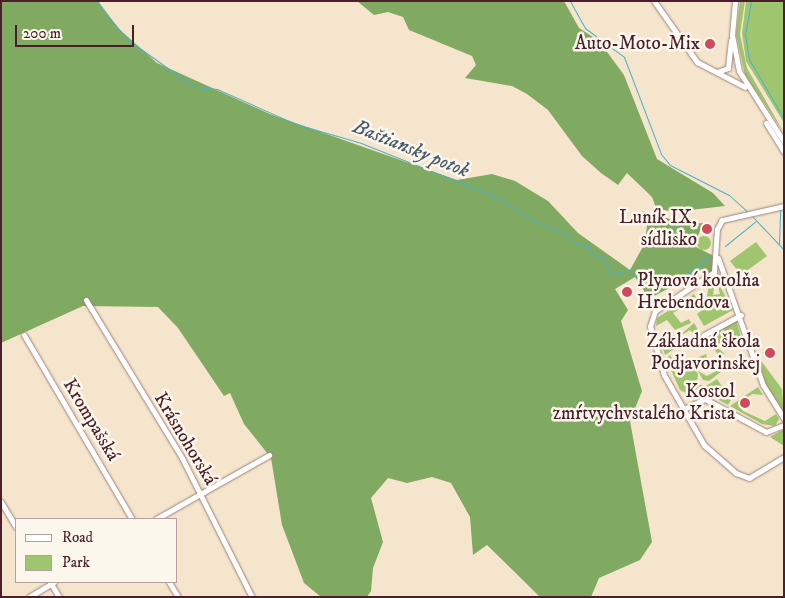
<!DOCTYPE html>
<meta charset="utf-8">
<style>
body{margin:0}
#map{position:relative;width:785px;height:598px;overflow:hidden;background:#f5e5cd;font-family:"IM FELL DW Pica",serif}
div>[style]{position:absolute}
.green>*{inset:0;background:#a0c56f}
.round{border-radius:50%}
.forest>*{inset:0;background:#80aa62}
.stream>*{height:1px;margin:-0.5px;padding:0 0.5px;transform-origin:0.5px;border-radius:0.5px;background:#4bb1ca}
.roads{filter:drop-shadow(0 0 1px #a0827c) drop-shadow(0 0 1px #a0827c)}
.minor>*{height:5px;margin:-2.5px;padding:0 2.5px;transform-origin:2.5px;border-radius:2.5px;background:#fff}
.dots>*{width:14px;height:14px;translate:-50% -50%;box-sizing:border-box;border:2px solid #fbf7ec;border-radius:50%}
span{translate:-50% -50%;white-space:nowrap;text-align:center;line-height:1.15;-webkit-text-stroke:5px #fbf7ec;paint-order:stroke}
.poi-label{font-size:19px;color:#4a1f2b}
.right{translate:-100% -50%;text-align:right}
.left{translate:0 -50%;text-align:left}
.street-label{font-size:19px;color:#4a1f2b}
.water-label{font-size:20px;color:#4a596b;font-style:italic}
.frame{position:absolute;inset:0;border:2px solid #4a1f2b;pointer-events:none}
.legend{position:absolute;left:15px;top:518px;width:162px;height:65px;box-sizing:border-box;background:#fbf7ec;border:1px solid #b4a19f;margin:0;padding:6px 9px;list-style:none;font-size:15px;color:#4a1f2b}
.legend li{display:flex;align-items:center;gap:10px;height:25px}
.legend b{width:25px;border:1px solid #b4a19f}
.scale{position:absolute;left:15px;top:25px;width:119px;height:22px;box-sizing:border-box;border:2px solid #4a1f2b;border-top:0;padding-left:6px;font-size:15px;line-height:18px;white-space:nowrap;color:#4a1f2b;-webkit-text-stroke:4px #fbf7ec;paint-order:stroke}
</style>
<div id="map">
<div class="green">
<div style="clip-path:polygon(740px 1px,745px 1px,740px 34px,747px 68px,784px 133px,745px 75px,736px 34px)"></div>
<div style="clip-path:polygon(746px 1px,784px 1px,784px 123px,746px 61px,742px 33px)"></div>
<div class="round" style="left:697px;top:236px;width:14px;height:14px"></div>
<div style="clip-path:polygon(756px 242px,767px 256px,741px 275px,730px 261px)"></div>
<div style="clip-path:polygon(715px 281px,713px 295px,720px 294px,717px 281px,733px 310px,704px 326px,697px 314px,705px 308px,709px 285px)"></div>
<div style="clip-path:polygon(694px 294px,702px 308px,695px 311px,698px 306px,694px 300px,673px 313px,681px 323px,689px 319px,691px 323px,675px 330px,667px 320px,656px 326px,657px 318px)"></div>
<div style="clip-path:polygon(736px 320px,743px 344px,735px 348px,733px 334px,715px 346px,725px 354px,718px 355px,708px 339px)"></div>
<div style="clip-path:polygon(694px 323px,701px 335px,697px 337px,690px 330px,678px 337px)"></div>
<div style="clip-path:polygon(677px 333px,679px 346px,665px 355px,661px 343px)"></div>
<div style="clip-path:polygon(706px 354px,709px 364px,697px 367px,692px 360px)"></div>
<div style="clip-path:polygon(670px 355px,687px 385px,704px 385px,688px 394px,680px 390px,666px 359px)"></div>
<div style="clip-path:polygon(759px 358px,782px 389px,784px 414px,764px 382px)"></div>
<div style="clip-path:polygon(719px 360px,722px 371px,709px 381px,703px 380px,698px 371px,707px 376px,716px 371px,713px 365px)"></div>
<div class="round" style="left:682px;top:368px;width:16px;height:16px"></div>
<div style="clip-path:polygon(717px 379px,731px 400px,728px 405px,708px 394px,706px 386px)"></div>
<div style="clip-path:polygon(758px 387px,763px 395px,752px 394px,739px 404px,743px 411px,765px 421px,776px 414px,779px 419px,775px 426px,762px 424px,730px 406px)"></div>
<div style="clip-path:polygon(784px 429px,784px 446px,770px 437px)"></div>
</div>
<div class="forest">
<div style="clip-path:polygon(1px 1px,98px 1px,118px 28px,157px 63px,270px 114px,457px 180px,492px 174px,515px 181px,548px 201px,578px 233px,630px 270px,645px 243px,648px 216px,641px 211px,688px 224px,703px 223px,694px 246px,718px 258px,712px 274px,704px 270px,654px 296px,648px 297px,635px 277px,615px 289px,628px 310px,621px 321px,642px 391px,630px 421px,652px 542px,640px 560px,599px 578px,591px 597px,540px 597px,487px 545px,473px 555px,470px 517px,451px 483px,432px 477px,407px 483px,388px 478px,371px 498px,383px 542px,373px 568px,371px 591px,367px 597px,321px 597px,304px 583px,282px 525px,271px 458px,244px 424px,230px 393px,224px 396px,178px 328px,158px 307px,83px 306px,1px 343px)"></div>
<div style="clip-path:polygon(357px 1px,564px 1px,579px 28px,599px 41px,624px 75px,657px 159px,713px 193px,725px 206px,673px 212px,656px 208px,652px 197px,627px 173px,618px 185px,601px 173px,582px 156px,548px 110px,527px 94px,512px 86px,465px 78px,476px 65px,472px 56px,409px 30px,403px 17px,388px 12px,374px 15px)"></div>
</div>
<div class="stream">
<div style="left:96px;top:1px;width:49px;rotate:50.8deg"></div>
<div style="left:127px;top:39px;width:82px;rotate:35.6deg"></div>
<div style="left:194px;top:87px;width:23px;rotate:5deg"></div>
<div style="left:217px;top:89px;width:86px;rotate:23.9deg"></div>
<div style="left:296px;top:124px;width:68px;rotate:16.3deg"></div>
<div style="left:361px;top:143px;width:146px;rotate:21.7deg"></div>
<div style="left:497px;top:197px;width:42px;rotate:33.3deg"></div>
<div style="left:532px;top:220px;width:35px;rotate:22deg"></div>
<div style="left:565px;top:233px;width:13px;rotate:48deg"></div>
<div style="left:574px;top:243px;width:14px;rotate:12deg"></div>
<div style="left:588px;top:246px;width:7px;rotate:82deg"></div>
<div style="left:589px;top:253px;width:16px;rotate:18deg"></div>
<div style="left:604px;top:258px;width:17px;rotate:69deg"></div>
<div style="left:610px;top:274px;width:19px;rotate:-12deg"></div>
<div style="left:629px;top:270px;width:13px;rotate:45deg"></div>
<div style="left:638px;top:279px;width:34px"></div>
<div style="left:672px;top:279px;width:16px;rotate:-15deg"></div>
<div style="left:687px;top:275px;width:30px;rotate:-41deg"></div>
<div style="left:570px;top:1px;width:31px;rotate:61deg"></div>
<div style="left:585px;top:28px;width:49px;rotate:36.6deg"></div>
<div style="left:624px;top:57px;width:104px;rotate:69.1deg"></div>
<div style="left:661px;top:154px;width:14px;rotate:51deg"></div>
<div style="left:670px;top:165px;width:66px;rotate:27deg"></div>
<div style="left:729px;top:195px;width:24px;rotate:42deg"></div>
<div style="left:751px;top:1px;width:34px;rotate:100deg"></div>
<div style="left:745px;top:34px;width:25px;rotate:81deg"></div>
<div style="left:749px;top:59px;width:69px;rotate:59.7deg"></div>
<div style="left:752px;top:216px;width:47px;rotate:46.7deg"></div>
<div style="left:779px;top:244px;width:35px;rotate:-88deg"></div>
<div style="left:725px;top:246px;width:40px;rotate:-39deg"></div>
</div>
<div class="roads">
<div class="minor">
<div style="left:654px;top:1px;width:75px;rotate:54.8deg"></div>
<div style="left:697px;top:62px;width:54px;rotate:27.5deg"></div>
<div style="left:735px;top:1px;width:34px;rotate:95deg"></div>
<div style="left:732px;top:35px;width:37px;rotate:79deg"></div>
<div style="left:739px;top:71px;width:84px;rotate:57.6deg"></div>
<div style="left:717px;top:72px;width:12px;rotate:-20deg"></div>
<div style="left:728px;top:68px;width:28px;rotate:-84deg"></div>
<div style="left:766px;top:123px;width:34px;rotate:58deg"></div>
<div style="left:784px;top:206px;width:64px;rotate:167.3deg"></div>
<div style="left:722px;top:220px;width:10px;rotate:119deg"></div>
<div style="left:717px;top:229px;width:43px;rotate:94deg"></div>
<div style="left:714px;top:272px;width:71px;rotate:146.5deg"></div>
<div style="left:655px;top:311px;width:16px;rotate:108deg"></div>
<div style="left:650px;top:326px;width:51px;rotate:74.1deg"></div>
<div style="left:664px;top:375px;width:81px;rotate:60.3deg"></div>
<div style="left:704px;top:445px;width:43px;rotate:41.2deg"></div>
<div style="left:736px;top:473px;width:14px;rotate:21deg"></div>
<div style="left:749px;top:478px;width:41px;rotate:-31deg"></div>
<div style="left:718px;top:258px;width:135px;rotate:70.5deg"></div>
<div style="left:763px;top:385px;width:39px;rotate:58deg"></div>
<div style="left:712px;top:274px;width:18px;rotate:29deg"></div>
<div style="left:86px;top:300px;width:185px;rotate:58.7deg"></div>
<div style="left:182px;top:458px;width:156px;rotate:63.3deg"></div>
<div style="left:24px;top:335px;width:213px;rotate:59.6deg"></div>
<div style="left:704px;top:335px;width:42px;rotate:-28.4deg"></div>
<div style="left:682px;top:410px;width:25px;rotate:-26deg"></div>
<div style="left:705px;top:399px;width:69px;rotate:28.4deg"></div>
<div style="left:766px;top:432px;width:19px;rotate:-21deg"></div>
<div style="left:1px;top:502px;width:29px;rotate:59deg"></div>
<div style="left:156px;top:519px;width:130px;rotate:-29.5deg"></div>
<div style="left:50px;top:582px;width:17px;rotate:59deg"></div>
<div style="left:169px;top:582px;width:17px;rotate:59deg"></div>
<div style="left:29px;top:597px;width:29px;rotate:-31deg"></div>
</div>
</div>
<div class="dots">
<div style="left:710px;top:44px;background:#d1495b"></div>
<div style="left:707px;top:229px;background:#d1495b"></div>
<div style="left:627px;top:292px;background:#d1495b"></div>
<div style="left:770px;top:353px;background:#d1495b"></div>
<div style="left:745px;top:403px;background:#d1495b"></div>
</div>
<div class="poi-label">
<span class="right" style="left:700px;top:44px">Auto-Moto-Mix</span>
<span class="right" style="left:697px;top:229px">Luník IX,<br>sídlisko</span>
<span class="left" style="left:637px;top:292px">Plynová kotolňa<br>Hrebendova</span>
<span class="right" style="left:760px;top:353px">Základná škola<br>Podjavorinskej</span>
<span class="right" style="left:735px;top:403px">Kostol<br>zmŕtvychvstalého Krista</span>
</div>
<div class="street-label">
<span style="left:91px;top:420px;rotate:59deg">Krompašská</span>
<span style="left:185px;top:439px;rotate:59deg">Krásnohorská</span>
</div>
<div class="water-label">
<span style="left:411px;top:149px;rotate:22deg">Baštiansky potok</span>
</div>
<div class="frame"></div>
<ul class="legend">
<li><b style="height:6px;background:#fff"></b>Road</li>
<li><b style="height:14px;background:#a0c56f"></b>Park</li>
</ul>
<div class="scale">200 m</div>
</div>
